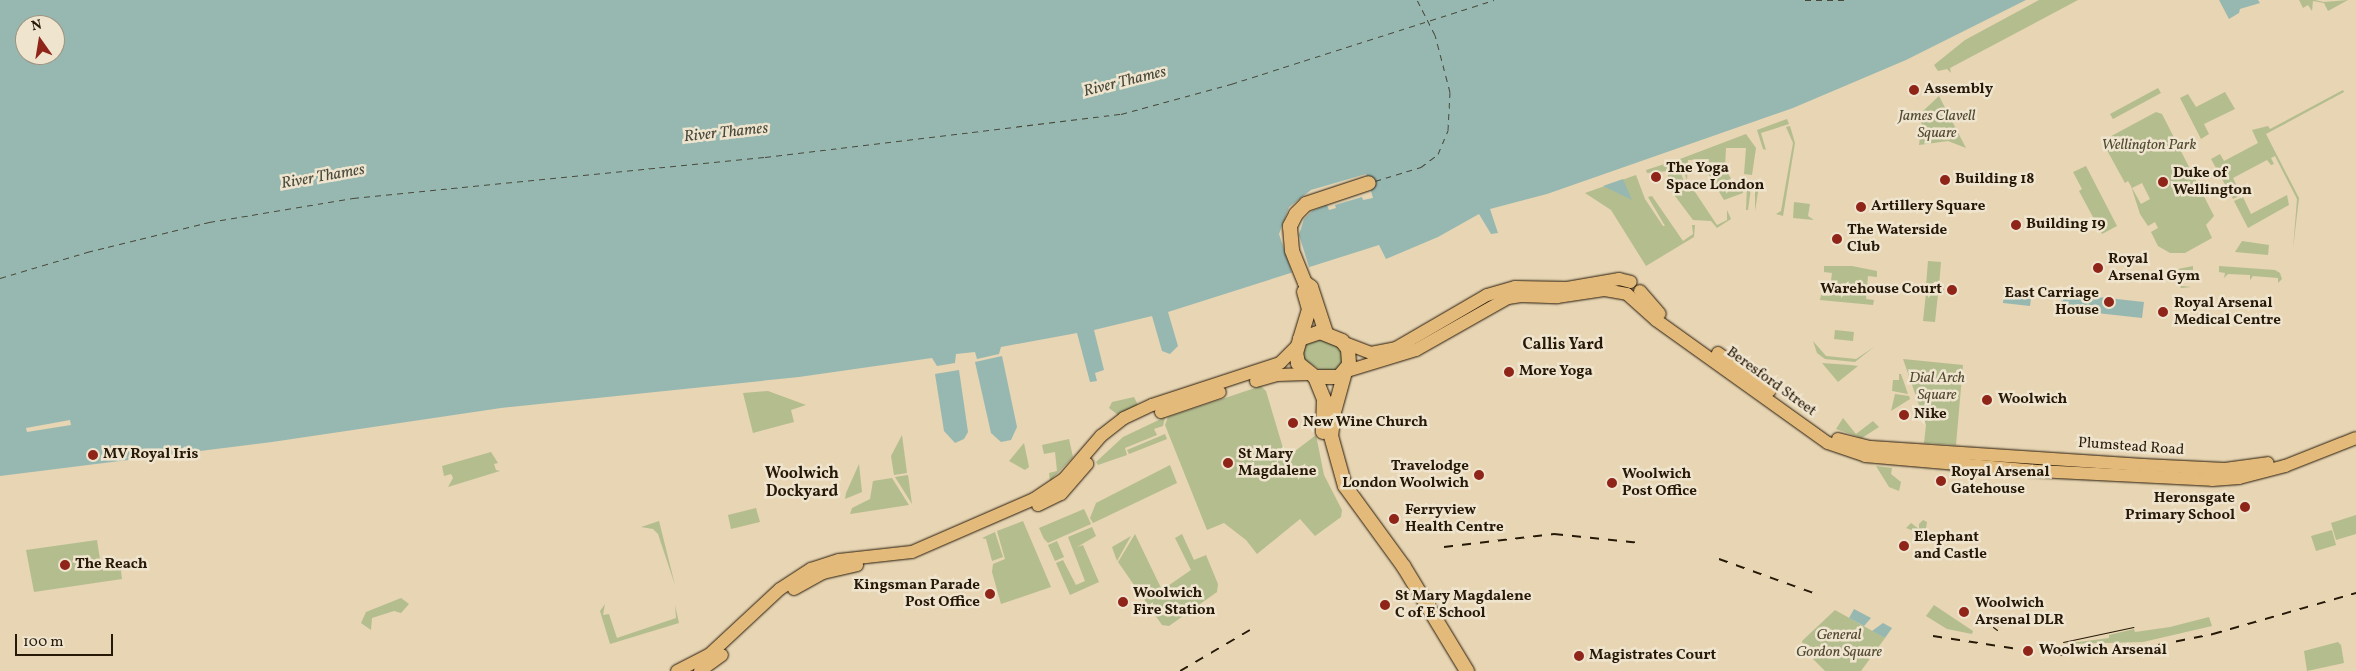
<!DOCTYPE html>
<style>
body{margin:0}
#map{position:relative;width:2356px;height:671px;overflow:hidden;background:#e7d5b3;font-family:Vollkorn,serif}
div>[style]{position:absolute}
.green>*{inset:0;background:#b4bd8e}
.water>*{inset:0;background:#97b8b1}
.pier>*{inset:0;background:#e7d5b3}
.ferry>*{height:1px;margin-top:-0.5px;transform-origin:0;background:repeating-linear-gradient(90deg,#48493b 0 6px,transparent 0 11px)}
.roads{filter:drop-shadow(0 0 1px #261908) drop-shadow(0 0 1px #261908)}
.primary>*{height:12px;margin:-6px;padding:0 6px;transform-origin:6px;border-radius:6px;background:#e4ba7a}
.highway>*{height:14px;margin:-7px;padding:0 7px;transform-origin:7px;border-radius:7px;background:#e4ba7a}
.tram>*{height:1px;margin:-0.5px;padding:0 0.5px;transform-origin:0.5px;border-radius:0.5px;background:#261908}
.rail>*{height:2px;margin-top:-1px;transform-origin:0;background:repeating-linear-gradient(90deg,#261908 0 9px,transparent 0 18px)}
.dots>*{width:14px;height:14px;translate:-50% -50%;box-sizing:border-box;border:2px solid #efe4ce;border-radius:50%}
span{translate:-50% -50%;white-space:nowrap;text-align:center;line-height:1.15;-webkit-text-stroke:5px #efe4ce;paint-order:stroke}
.poi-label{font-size:15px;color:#261908;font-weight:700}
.left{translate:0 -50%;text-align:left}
.right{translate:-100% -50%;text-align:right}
.park-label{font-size:15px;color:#514a30;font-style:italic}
.street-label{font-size:15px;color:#261908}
.water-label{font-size:16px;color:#48493b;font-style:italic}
.neighbourhood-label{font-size:16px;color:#261908;font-weight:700}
.north{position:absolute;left:15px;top:15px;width:50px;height:50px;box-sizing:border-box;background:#efe4ce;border:1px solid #9f937f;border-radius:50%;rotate:347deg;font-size:14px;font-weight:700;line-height:20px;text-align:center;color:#261908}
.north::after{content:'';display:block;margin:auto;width:18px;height:22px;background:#8f2418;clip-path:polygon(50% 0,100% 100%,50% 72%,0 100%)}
.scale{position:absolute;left:15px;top:634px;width:98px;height:22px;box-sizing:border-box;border:2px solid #261908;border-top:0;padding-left:6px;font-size:15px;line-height:18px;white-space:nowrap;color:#261908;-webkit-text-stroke:4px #efe4ce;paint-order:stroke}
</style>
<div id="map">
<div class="green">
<div style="clip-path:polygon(2039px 0,2078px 0,1950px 68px,1951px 73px,1947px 69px,1938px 71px,1934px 65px,1965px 40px)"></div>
<div style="clip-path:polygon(2299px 0,2315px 0,2324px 2px,2348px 0,2328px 11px,2324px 3px,2313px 1px,2312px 11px,2308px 5px,2303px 8px)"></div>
<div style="clip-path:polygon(2158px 88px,2161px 93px,2113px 119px,2110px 114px)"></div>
<div style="clip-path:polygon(2343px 90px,2344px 92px,2266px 134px,2299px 198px,2293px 249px,2297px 199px,2275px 156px,2271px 158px,2274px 164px,2271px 165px,2267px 160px,2233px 178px,2241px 195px,2233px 199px,2211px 159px,2220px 154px,2224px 161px,2258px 143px,2252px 130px,2268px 126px,2270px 129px)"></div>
<div style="clip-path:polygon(2225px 92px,2235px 109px,2204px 124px,2209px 134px,2201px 139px,2180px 98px,2188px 94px,2196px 107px)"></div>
<div style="clip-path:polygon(1939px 96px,1966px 148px,1948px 141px,1919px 145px,1923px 111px)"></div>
<div style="clip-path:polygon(evenodd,2156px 112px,2162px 114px,2214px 216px,2206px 225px,2212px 238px,2185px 253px,2170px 253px,2158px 246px,2151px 232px,2158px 228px,2155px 222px,2148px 226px,2140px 214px,2131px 186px,2128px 181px,2125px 183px,2102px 141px,2156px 112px,2142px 183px,2150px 199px,2141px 204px,2132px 188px,2142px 183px)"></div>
<div style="clip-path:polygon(1787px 119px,1789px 124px,1761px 133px,1766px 150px,1763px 149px,1757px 130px)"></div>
<div style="clip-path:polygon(1790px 126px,1795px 143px,1783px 216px,1776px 214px,1781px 211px,1793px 143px,1786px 127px)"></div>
<div style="clip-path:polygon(1746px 134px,1756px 148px,1752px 175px,1744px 174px,1746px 148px,1726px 148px,1725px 168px,1736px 188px,1743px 185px,1743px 193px,1724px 200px,1709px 175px,1709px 159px,1688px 160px,1687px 181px,1680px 159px)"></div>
<div style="clip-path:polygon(1677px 160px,1679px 170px,1647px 173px,1646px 170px)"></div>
<div style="clip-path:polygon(2086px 166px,2117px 226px,2102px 234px,2079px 191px,2082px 189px,2073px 172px)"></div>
<div style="clip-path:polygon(1681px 173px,1685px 185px,1689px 183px,1717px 225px,1727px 220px,1727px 210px,1731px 219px,1717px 228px,1711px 221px,1693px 220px,1669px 188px,1668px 174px)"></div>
<div style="clip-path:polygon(1636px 175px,1645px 199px,1663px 226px,1665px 226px,1648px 197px,1652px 196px,1683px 241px,1693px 234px,1692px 225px,1695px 225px,1694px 237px,1646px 266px,1611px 210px,1585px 193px)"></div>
<div style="clip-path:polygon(1747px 185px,1759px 186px,1755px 211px,1755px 189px,1751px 188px,1748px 210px,1746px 210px)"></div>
<div style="clip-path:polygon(2287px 195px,2289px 205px,2248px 228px,2234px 201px,2243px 197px,2251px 214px)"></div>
<div style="clip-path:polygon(1794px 202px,1810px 204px,1808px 216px,1814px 220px,1793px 218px)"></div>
<div style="clip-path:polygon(2242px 241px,2269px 245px,2268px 255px,2235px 252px)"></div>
<div style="clip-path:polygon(1928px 261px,1941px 262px,1939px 287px,1944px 288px,1944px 294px,1938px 294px,1935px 322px,1923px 321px,1926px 293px,1921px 292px,1922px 286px,1926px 286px)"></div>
<div style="clip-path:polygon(1824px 266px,1852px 266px,1877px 271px,1877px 277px,1868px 276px,1866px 299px,1874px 300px,1873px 305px,1820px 300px,1821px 295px,1829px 296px,1832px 273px,1824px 272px)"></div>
<div style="clip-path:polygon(2193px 266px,2193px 270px,2178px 270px,2177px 280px,2182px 281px,2182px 286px,2191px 287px,2181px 288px,2174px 275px,2173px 270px)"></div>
<div style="clip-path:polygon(2219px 266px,2275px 270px,2280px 273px,2282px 279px,2278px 283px,2278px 278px,2253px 276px,2250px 280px,2250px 275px,2228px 274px,2224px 278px,2225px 273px,2219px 272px)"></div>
<div style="clip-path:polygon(1835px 330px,1854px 332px,1853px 341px,1834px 339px)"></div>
<div style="clip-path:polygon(1315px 337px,1333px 342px,1341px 350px,1343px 360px,1336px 371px,1324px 372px,1303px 359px,1302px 351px,1306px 343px)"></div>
<div style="clip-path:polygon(1813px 341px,1826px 356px,1856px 359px,1874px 347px,1855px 362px,1825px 359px,1817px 353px)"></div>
<div style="clip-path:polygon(1903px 359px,1963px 365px,1956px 445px,1924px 443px,1926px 425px)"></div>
<div style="clip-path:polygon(1822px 363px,1850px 365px,1858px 366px,1838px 382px)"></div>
<div style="clip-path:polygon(1899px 374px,1901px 374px,1908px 394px,1892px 391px,1893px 380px,1899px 380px)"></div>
<div style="clip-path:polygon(1261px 386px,1266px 391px,1286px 458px,1316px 435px,1324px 475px,1342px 510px,1341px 517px,1315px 536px,1300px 519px,1257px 554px,1246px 540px,1224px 523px,1207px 530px,1165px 425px,1168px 417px)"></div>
<div style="clip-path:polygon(768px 391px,806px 405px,791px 410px,794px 422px,753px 433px,743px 393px)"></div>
<div style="clip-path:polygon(1895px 394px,1909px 396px,1910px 399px,1891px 411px)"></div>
<div style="clip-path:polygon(1134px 397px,1138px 405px,1118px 415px,1109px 408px,1112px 402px)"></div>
<div style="clip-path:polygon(1165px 417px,1163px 426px,1154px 429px,1157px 435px,1125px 448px,1127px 455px,1098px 465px,1096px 462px,1123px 437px)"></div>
<div style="clip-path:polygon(1843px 418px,1856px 434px,1873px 421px,1879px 427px,1862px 438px,1856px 436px,1836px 429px)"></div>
<div style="clip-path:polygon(1165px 434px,1167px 439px,1129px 454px,1127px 450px)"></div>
<div style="clip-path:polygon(902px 435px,907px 473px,894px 475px,891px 456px)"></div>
<div style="clip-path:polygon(1069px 439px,1073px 457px,1050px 481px,1049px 473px,1057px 471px,1055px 452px,1044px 454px,1042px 445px)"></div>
<div style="clip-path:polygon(1024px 443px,1029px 467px,1025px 470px,1009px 461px)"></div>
<div style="clip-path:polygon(491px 452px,498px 463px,494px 464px,496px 470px,500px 471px,448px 487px,453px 478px,451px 474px,444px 476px,442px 466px)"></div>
<div style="clip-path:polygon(859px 464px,862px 492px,845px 499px,846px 493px)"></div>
<div style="clip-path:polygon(1170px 465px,1177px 483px,1093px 523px,1090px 518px,1096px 503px)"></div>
<div style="clip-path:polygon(1876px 466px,1892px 468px,1891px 474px,1901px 482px,1899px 491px,1889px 487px)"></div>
<div style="clip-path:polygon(908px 475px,912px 504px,895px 477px)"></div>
<div style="clip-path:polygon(892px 478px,909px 505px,850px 514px,852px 508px,870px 499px,873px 481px)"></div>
<div style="clip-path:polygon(756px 508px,760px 522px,731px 529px,728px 515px)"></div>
<div style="clip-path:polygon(1084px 509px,1091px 524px,1048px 543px,1044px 539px,1039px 528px)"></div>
<div style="clip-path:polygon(2356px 515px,2356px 534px,2336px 540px,2331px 523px)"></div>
<div style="clip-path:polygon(1923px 520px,1927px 522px,1925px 535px,1906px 528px,1911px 523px,1919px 529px,1919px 524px)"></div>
<div style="clip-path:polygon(659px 521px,675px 585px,658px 534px,653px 529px,641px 527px)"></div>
<div style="clip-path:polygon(1023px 521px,1051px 587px,1001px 604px,992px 572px,993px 564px,1005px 559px,997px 531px)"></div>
<div style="clip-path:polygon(1092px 527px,1096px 536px,1077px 547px,1083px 545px,1099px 582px,1070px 595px,1056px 563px,1063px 560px,1076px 585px,1085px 581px,1068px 537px)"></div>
<div style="clip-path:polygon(2332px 530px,2336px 545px,2316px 551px,2311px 536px)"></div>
<div style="clip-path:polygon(995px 532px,1003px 557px,992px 561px,986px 539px,982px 538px)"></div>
<div style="clip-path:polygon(1135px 534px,1162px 590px,1191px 570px,1175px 538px,1182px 534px,1194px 560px,1206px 555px,1218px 584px,1217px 592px,1169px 626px,1162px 625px,1118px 562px)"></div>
<div style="clip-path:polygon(1131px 536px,1117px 561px,1112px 547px)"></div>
<div style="clip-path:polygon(97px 540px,101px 566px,120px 564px,122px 579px,34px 592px,26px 550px)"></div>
<div style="clip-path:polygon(1057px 541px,1064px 557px,1055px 561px,1048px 545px)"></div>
<div style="clip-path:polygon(401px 598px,409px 604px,401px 613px,394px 611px,372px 618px,371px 630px,361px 623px,366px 612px)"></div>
<div style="clip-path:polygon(605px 604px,603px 615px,609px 614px,617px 638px,676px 618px,675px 605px,679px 623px,610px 644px,600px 611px)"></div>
<div style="clip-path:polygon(1934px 605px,1973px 631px,1972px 634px,1947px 629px,1926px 616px)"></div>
<div style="clip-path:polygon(1835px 610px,1885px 638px,1861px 671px,1825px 671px,1804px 650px,1802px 641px)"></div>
<div style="clip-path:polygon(2209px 617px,2212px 626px,2143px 642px,2063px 644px,2109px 638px,2109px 635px,2134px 629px,2135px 632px,2170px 627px)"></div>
<div style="clip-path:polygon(2338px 642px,2341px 645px,2344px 663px,2307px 671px,2304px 651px)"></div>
</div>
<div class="water">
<div style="clip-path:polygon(evenodd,0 0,2026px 0,1906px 60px,1793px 108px,1547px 194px,1490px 209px,1498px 233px,1491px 234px,1479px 214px,1438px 237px,1386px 259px,1379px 245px,1168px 312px,1178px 346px,1170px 354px,1162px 351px,1152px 316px,1094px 330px,1104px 370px,1095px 373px,1097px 381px,1090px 382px,1077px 333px,1001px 347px,999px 354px,977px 359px,975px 352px,956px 354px,955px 363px,937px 366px,932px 358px,799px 377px,501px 408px,272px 442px,0 476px,0 0,25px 25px,55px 25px,55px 55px,25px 55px,25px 25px)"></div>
<div style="clip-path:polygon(2219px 0,2258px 0,2260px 3px,2240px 9px,2239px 13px,2229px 19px)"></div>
<div style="clip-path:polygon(1623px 179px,1632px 200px,1603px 186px)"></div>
<div style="clip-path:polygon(2004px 287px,2032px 290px,2030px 306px,2003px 303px)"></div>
<div style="clip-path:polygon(2062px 293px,2144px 302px,2142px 318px,2060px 309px)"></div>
<div style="clip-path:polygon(1002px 356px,1017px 427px,1011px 440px,1001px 442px,991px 433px,975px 362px)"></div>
<div style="clip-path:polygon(959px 370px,968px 432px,964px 439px,955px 443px,944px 431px,935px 374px)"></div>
<div style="clip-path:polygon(1854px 609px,1871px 618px,1864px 626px,1849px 618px)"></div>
<div style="clip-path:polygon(1883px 623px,1892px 628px,1885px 638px,1872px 631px)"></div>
</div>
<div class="pier">
<div style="clip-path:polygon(1366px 174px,1373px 198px,1363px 200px,1362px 197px,1335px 205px,1336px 208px,1329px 210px,1327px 205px,1312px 211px,1304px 219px,1299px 235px,1309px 267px,1292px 273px,1279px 234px,1289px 207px,1311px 190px)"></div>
<div style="clip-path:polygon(70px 420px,71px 425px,27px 432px,26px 428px)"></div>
</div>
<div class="ferry">
<div style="left:1805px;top:0;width:42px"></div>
<div style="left:1375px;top:181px;width:48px;rotate:-16.9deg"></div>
<div style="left:1421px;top:167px;width:21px;rotate:-37deg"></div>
<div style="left:1438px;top:154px;width:26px;rotate:-67deg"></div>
<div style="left:1448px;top:130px;width:38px;rotate:-87deg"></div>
<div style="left:1450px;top:92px;width:59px;rotate:-104.7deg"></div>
<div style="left:1435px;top:35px;width:39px;rotate:-117deg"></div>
<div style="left:0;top:278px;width:91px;rotate:-16.6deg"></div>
<div style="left:87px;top:252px;width:126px;rotate:-13.8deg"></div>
<div style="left:209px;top:222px;width:146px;rotate:-9.5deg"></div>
<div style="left:353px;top:198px;width:414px;rotate:-5.7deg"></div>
<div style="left:765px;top:157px;width:359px;rotate:-6.9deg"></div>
<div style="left:1121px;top:114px;width:114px;rotate:-15.3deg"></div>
<div style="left:1231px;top:84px;width:276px;rotate:-17.7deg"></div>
</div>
<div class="roads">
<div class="primary">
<div style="left:1640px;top:291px;width:30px;rotate:49deg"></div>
<div style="left:1345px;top:343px;width:28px;rotate:21deg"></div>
<div style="left:1371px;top:353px;width:25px;rotate:-11deg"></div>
<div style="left:1396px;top:348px;width:105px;rotate:-30.2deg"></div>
<div style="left:1487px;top:295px;width:29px;rotate:-16deg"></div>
<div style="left:1515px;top:287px;width:52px;rotate:1.1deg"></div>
<div style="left:1567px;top:288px;width:53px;rotate:-9.8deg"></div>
<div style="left:1619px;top:279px;width:12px;rotate:14deg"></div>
<div style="left:1718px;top:353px;width:64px;rotate:36.2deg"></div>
<div style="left:1347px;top:371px;width:72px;rotate:-16.9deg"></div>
<div style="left:1416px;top:350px;width:106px;rotate:-29.5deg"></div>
<div style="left:1508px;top:298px;width:13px;rotate:-9deg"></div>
<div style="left:1521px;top:296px;width:36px;rotate:2deg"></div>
<div style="left:1557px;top:297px;width:49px;rotate:-8.3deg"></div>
<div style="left:1605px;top:290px;width:22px;rotate:10deg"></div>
<div style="left:1627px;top:294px;width:39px;rotate:42deg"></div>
<div style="left:1656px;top:320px;width:211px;rotate:35.6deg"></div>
<div style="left:1828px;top:443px;width:39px;rotate:19deg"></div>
<div style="left:1865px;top:456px;width:173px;rotate:5deg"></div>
<div style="left:2037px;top:471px;width:175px;rotate:2.9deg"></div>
<div style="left:2212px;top:480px;width:27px;rotate:-4deg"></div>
<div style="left:2239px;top:478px;width:48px;rotate:-14.6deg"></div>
<div style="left:2285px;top:466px;width:76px;rotate:-21.5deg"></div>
<div style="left:1256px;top:381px;width:22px;rotate:-16deg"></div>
<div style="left:1277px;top:375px;width:31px;rotate:-2deg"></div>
<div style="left:1161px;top:412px;width:62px;rotate:-18.7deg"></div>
<div style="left:1838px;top:439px;width:34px;rotate:14deg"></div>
<div style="left:1871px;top:447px;width:273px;rotate:3.8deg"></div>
<div style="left:2143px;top:465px;width:82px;rotate:2.8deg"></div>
<div style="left:2225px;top:469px;width:43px;rotate:-7.9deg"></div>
<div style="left:1038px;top:505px;width:25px;rotate:-26deg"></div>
<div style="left:1061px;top:494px;width:40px;rotate:-49deg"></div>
<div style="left:794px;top:589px;width:33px;rotate:-29deg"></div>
<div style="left:823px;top:573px;width:35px;rotate:-13deg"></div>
<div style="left:677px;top:671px;width:36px;rotate:-27deg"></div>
<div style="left:709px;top:655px;width:97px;rotate:-42.9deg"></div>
<div style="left:780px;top:589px;width:37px;rotate:-33deg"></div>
<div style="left:811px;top:569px;width:29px;rotate:-18deg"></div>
<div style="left:839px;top:560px;width:73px;rotate:-6.3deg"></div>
<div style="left:912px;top:552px;width:133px;rotate:-23.5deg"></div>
<div style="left:1034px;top:499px;width:36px;rotate:-34deg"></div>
<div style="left:1064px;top:479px;width:57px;rotate:-49.3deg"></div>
<div style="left:1101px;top:436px;width:29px;rotate:-38deg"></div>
<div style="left:1124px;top:418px;width:31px;rotate:-25deg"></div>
<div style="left:1152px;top:405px;width:135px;rotate:-18.2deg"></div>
<div style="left:1280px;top:363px;width:24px;rotate:-45deg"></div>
<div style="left:700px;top:671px;width:27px;rotate:-36deg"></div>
</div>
<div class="highway">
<div style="left:1320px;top:332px;width:24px;rotate:22deg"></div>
<div style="left:1342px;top:341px;width:10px;rotate:53deg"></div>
<div style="left:1348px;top:349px;width:16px;rotate:86deg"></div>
<div style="left:1349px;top:365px;width:16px;rotate:130deg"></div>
<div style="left:1339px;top:377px;width:24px;rotate:180deg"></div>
<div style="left:1315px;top:377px;width:22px;rotate:-141deg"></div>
<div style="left:1298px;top:363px;width:10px;rotate:-101deg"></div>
<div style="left:1296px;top:353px;width:15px;rotate:-74deg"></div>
<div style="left:1300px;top:339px;width:21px;rotate:-19deg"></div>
<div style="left:1326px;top:333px;width:48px;rotate:-108.1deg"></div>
<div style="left:1311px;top:287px;width:7px;rotate:-146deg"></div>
<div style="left:1305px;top:283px;width:35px;rotate:-112deg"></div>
<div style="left:1292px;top:250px;width:24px;rotate:-95deg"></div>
<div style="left:1290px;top:226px;width:13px;rotate:-63deg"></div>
<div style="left:1296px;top:214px;width:14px;rotate:-45deg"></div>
<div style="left:1306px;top:204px;width:66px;rotate:-18.4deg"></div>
<div style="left:1300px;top:339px;width:31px;rotate:-73deg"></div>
<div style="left:1309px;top:309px;width:18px;rotate:-106deg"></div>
<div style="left:1345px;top:372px;width:41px;rotate:105.4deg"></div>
<div style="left:1334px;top:412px;width:24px;rotate:97deg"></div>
<div style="left:1331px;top:436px;width:52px;rotate:74.4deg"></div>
<div style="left:1345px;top:486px;width:100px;rotate:53.9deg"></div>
<div style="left:1404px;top:567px;width:122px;rotate:58.8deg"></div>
<div style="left:1315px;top:377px;width:24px;rotate:68deg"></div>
<div style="left:1324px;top:399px;width:33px;rotate:92deg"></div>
</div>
</div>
<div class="tram">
<div style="left:1993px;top:627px;width:5px;rotate:37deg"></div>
<div style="left:2063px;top:642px;width:72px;rotate:-12.1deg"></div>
</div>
<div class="rail">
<div style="left:1444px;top:547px;width:111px;rotate:-6.7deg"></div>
<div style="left:1554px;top:534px;width:87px;rotate:5.9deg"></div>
<div style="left:1719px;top:559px;width:106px;rotate:19.8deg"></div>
<div style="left:1933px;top:636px;width:125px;rotate:8.7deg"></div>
<div style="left:2057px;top:655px;width:66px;rotate:-2.6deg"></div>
<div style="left:2123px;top:652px;width:92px;rotate:-11.3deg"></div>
<div style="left:2213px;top:634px;width:149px;rotate:-16deg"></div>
<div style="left:1180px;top:671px;width:81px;rotate:-30.4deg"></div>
</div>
<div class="dots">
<div style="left:1914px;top:90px;background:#8f2418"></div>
<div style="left:1656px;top:177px;background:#8f2418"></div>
<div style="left:1945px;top:180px;background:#8f2418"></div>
<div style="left:2163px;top:182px;background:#8f2418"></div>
<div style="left:1861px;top:207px;background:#8f2418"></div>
<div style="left:2016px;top:225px;background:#8f2418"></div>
<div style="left:1837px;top:239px;background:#8f2418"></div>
<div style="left:2098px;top:268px;background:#8f2418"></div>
<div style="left:1952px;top:290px;background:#8f2418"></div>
<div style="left:2109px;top:302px;background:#8f2418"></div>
<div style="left:2163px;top:312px;background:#8f2418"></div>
<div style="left:1509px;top:372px;background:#8f2418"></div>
<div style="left:1987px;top:400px;background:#8f2418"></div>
<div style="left:1904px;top:415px;background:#8f2418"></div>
<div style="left:1293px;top:423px;background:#8f2418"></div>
<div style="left:93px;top:455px;background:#8f2418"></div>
<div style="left:1228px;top:463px;background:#8f2418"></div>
<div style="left:1479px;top:475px;background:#8f2418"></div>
<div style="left:1941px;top:481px;background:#8f2418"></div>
<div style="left:1612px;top:483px;background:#8f2418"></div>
<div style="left:2245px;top:507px;background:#8f2418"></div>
<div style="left:1394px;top:519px;background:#8f2418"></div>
<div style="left:1904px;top:546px;background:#8f2418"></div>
<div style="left:65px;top:565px;background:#8f2418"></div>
<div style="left:990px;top:594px;background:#8f2418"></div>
<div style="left:1123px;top:602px;background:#8f2418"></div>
<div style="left:1385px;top:605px;background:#8f2418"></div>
<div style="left:1964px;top:612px;background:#8f2418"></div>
<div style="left:2028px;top:651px;background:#8f2418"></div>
<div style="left:1579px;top:656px;background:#8f2418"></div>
</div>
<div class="poi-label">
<span class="left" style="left:1924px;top:90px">Assembly</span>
<span class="left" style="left:1666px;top:177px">The Yoga<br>Space London</span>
<span class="left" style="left:2173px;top:182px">Duke of<br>Wellington</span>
<span class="left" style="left:1955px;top:180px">Building 18</span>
<span class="left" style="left:1871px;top:207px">Artillery Square</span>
<span class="left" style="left:2026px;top:225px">Building 19</span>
<span class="left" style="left:1847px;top:239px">The Waterside<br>Club</span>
<span class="left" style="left:2108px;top:268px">Royal<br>Arsenal Gym</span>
<span class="right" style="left:1942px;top:290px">Warehouse Court</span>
<span class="right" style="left:2099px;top:302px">East Carriage<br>House</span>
<span class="left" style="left:2174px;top:312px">Royal Arsenal<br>Medical Centre</span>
<span class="left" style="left:1519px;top:372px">More Yoga</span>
<span class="left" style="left:1998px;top:400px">Woolwich</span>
<span class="left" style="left:1914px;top:415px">Nike</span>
<span class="left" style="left:1303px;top:423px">New Wine Church</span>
<span class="left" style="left:1238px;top:463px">St Mary<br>Magdalene</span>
<span class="left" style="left:103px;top:455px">MV Royal Iris</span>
<span class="right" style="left:1469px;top:475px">Travelodge<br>London Woolwich</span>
<span class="left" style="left:1951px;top:481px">Royal Arsenal<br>Gatehouse</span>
<span class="left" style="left:1622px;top:483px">Woolwich<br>Post Office</span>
<span class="right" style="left:2235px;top:507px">Heronsgate<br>Primary School</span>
<span class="left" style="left:1405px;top:519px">Ferryview<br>Health Centre</span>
<span class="left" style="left:1914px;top:546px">Elephant<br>and Castle</span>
<span class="left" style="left:75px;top:565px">The Reach</span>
<span class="right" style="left:980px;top:594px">Kingsman Parade<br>Post Office</span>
<span class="left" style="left:1133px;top:602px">Woolwich<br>Fire Station</span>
<span class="left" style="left:1395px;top:605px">St Mary Magdalene<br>C of E School</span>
<span class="left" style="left:1975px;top:612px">Woolwich<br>Arsenal DLR</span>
<span class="left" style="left:2039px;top:651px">Woolwich Arsenal</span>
<span class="left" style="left:1589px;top:656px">Magistrates Court</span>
</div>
<div class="park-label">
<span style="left:1937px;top:125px">James Clavell<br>Square</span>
<span style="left:2149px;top:146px">Wellington Park</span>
<span style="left:1937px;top:387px">Dial Arch<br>Square</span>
<span style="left:1839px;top:644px">General<br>Gordon Square</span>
</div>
<div class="street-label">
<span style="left:1771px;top:382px;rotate:36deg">Beresford Street</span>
<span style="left:2131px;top:447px;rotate:4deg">Plumstead Road</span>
</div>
<div class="water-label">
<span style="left:1125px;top:82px;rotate:-14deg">River Thames</span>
<span style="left:726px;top:133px;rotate:-6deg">River Thames</span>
<span style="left:323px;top:177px;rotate:-10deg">River Thames</span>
</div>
<div class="neighbourhood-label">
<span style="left:1563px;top:345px">Callis Yard</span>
<span style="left:802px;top:483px">Woolwich<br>Dockyard</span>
</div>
<div class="north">N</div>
<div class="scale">100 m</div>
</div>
